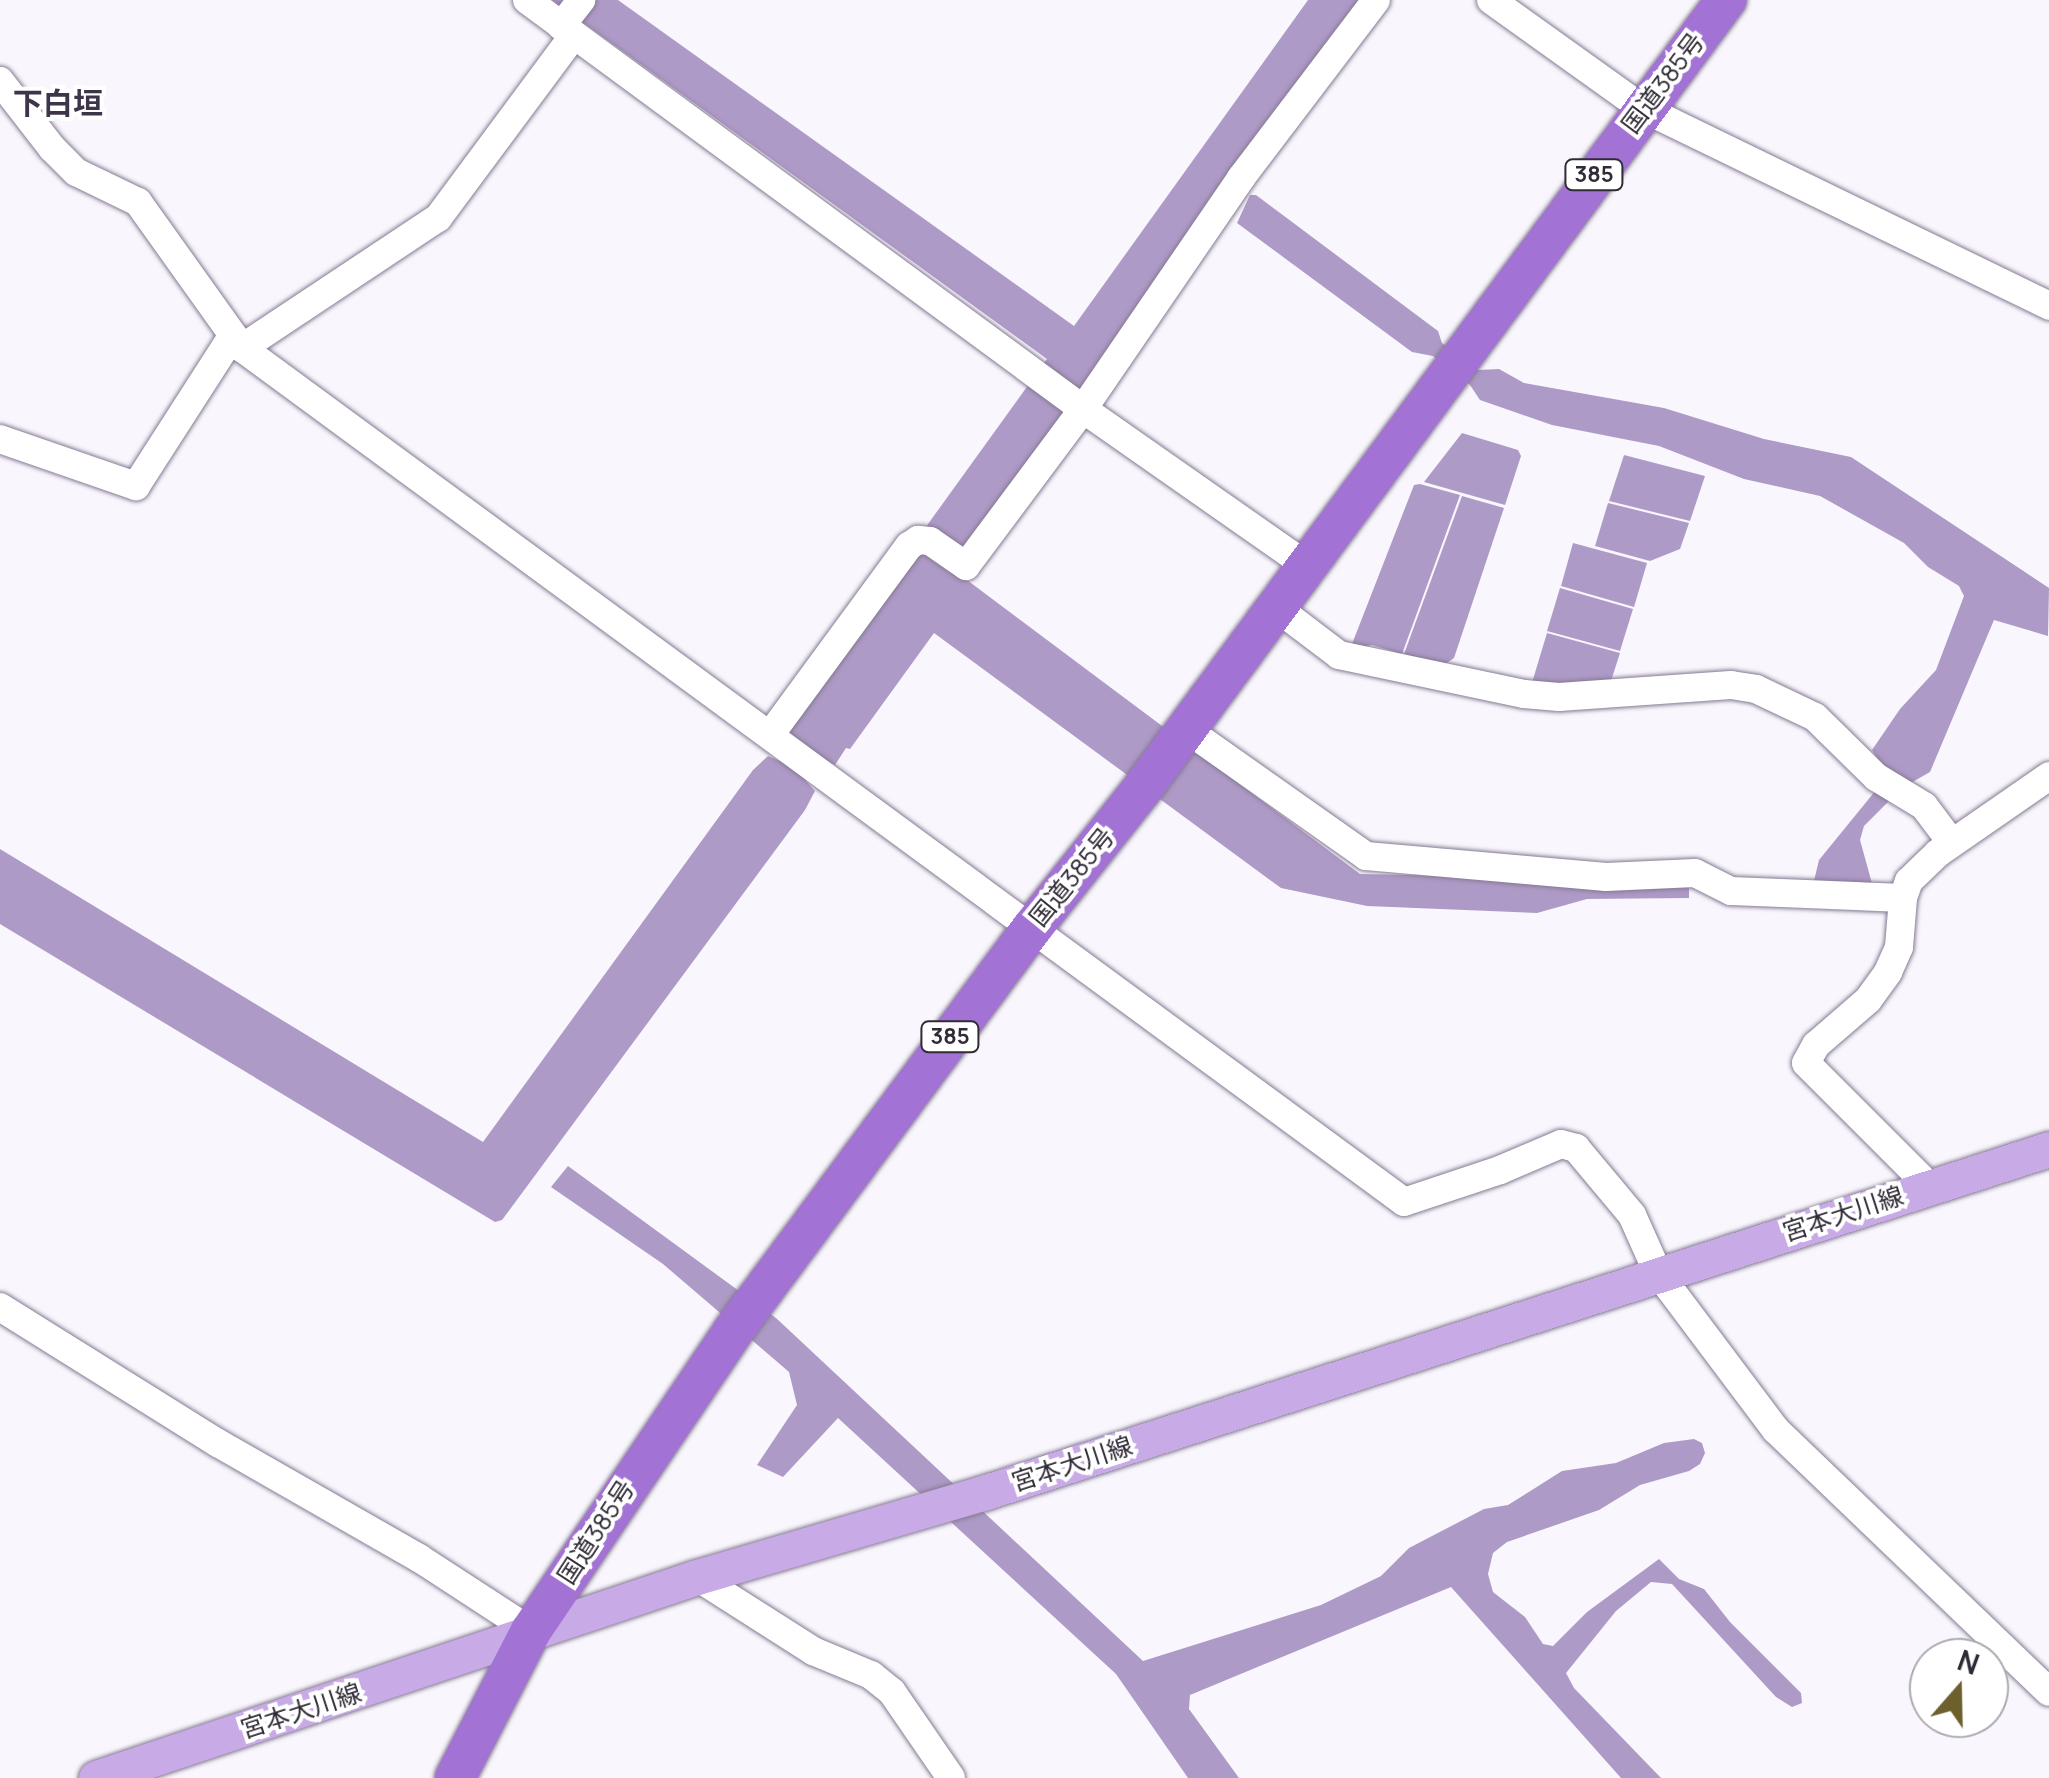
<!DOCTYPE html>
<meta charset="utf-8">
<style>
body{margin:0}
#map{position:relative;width:2049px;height:1778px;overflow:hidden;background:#f9f7fd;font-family:Manrope,"Noto Sans JP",sans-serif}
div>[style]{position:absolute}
.water>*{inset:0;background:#ae9ac7}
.roads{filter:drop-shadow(0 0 2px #857a93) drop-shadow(0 0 2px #857a93)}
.minor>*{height:28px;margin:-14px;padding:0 14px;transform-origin:14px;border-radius:14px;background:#fff}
.major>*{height:35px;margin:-17.5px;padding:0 17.5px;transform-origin:17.5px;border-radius:17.5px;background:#c8aae6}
.highway>*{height:40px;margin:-20px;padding:0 20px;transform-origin:20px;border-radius:20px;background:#a372d5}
span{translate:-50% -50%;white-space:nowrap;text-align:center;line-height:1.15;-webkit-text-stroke:8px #fff;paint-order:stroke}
.shield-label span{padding:2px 8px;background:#fff;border:2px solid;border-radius:8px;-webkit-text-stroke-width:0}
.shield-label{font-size:22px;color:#302b36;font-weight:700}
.street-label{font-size:25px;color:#302b36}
.quarter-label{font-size:30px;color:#3f354b;font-weight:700}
.north{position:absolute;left:1909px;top:1638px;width:100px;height:100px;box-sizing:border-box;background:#fff;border:2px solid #acaaaf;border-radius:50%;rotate:20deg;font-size:28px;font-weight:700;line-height:40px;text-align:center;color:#302b36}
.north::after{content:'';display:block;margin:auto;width:35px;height:45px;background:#6d602d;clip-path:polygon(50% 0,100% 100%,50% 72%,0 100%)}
</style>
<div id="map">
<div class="water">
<div style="clip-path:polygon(552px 0,618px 0,1074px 326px,1308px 0,1360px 0,951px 568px,1360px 874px,1689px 881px,1689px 898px,1587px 899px,1537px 913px,1367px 906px,1281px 888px,934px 633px,850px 749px,846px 748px,835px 765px,822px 758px,806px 781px,815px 791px,805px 810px,502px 1220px,495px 1222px,0 924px,0 849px,483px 1142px,753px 770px,768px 756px,782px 762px,798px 740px,787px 731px,917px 549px,928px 524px,1047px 359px)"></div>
<div style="clip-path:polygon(1250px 195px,1256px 195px,1438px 331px,1442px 343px,1478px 370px,1499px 369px,1524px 383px,1664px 408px,1764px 439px,1851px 457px,2049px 588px,2048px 636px,1994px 620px,1930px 772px,1902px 788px,1864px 826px,1860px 840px,1873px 887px,1813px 885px,1819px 860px,1885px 779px,1884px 769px,1872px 750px,1900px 709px,1936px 670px,1964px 596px,1959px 586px,1928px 567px,1904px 543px,1820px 496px,1744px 479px,1659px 446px,1552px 425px,1480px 400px,1470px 385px,1433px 356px,1412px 352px,1237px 223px)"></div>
<div style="clip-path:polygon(1462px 433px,1518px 450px,1521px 456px,1505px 505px,1424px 482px)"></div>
<div style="clip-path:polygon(1624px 455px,1705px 476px,1690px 521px,1609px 501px)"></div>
<div style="clip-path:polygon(1420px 484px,1460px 495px,1402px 654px,1372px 645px,1356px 648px,1352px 644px,1414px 485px)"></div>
<div style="clip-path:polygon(1462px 496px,1504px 508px,1454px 658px,1444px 665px,1404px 654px)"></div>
<div style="clip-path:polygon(1608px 503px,1689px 523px,1680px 549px,1650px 561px,1595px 546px)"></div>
<div style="clip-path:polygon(1573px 543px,1647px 563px,1634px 607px,1561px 586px)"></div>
<div style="clip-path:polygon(1560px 588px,1633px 609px,1620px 651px,1547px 631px)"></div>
<div style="clip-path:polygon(1547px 633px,1620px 653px,1610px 684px,1531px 686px)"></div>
<div style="clip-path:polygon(568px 1166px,776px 1318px,1143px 1661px,1321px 1605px,1381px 1576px,1409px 1548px,1484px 1509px,1508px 1505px,1562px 1471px,1616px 1463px,1664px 1443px,1694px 1439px,1702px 1443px,1705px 1453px,1700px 1464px,1689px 1471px,1640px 1485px,1599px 1510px,1507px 1542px,1493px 1553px,1488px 1574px,1493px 1592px,1525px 1617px,1543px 1644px,1553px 1646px,1587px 1612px,1659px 1559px,1679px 1579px,1704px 1589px,1730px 1622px,1801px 1693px,1802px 1703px,1792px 1707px,1776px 1697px,1672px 1584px,1651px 1582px,1616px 1611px,1566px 1673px,1574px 1688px,1661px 1778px,1621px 1778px,1451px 1587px,1190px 1695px,1189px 1709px,1239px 1778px,1188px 1778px,1116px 1674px,838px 1418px,783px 1477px,757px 1465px,797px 1405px,789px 1372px,663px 1264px,551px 1187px)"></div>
</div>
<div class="roads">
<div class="minor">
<div style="left:527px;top:0;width:690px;rotate:36.34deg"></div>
<div style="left:1083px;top:409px;width:272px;rotate:35deg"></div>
<div style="left:1491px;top:0;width:186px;rotate:35.6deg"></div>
<div style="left:1642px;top:108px;width:453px;rotate:25.9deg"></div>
<div style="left:561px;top:26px;width:33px;rotate:-52deg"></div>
<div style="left:0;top:81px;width:85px;rotate:52.2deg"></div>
<div style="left:52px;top:148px;width:34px;rotate:45deg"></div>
<div style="left:76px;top:172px;width:69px;rotate:25.8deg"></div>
<div style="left:138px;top:202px;width:179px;rotate:54.5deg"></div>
<div style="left:242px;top:348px;width:1442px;rotate:36.31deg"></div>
<div style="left:1404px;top:1202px;width:101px;rotate:-18.4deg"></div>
<div style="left:1500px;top:1170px;width:66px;rotate:-23.1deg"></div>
<div style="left:1561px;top:1144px;width:16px;rotate:15deg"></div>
<div style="left:1576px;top:1148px;width:87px;rotate:50.1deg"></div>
<div style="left:1632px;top:1215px;width:64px;rotate:65.9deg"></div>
<div style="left:1658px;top:1273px;width:196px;rotate:53.1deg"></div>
<div style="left:1776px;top:1430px;width:378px;rotate:43.8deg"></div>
<div style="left:242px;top:348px;width:235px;rotate:-33.6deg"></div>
<div style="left:438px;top:218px;width:228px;rotate:-53.4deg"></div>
<div style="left:0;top:439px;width:144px;rotate:19.1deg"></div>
<div style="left:136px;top:486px;width:179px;rotate:-57.3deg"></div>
<div style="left:1277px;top:608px;width:78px;rotate:37.2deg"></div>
<div style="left:1339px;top:655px;width:189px;rotate:11.9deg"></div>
<div style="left:1524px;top:694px;width:35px;rotate:5deg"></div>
<div style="left:1559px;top:697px;width:172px;rotate:-4deg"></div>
<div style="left:1731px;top:685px;width:25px;rotate:9deg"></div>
<div style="left:1756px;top:689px;width:65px;rotate:25.4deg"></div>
<div style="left:1815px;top:717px;width:86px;rotate:44.5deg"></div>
<div style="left:1876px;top:777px;width:56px;rotate:31.1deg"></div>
<div style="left:1924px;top:806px;width:46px;rotate:52.9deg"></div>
<div style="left:1186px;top:729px;width:220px;rotate:35.2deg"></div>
<div style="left:1366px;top:856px;width:241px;rotate:5deg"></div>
<div style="left:1606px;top:877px;width:89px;rotate:-2.6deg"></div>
<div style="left:1695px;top:873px;width:40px;rotate:26.6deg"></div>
<div style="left:1731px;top:891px;width:172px;rotate:2.3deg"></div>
<div style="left:770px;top:735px;width:235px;rotate:-53.7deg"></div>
<div style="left:909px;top:546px;width:11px;rotate:-34deg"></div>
<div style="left:918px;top:540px;width:12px;rotate:5deg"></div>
<div style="left:930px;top:541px;width:44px;rotate:34.8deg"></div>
<div style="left:966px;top:566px;width:196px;rotate:-53.3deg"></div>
<div style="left:1083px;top:409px;width:280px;rotate:-55.6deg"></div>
<div style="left:1241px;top:178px;width:223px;rotate:-52.8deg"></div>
<div style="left:1930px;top:1187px;width:175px;rotate:-135deg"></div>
<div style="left:1806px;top:1063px;width:21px;rotate:-61deg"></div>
<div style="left:1816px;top:1045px;width:69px;rotate:-40.9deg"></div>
<div style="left:1868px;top:1000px;width:34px;rotate:-54deg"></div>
<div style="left:1888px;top:972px;width:27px;rotate:-66deg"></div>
<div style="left:1899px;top:947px;width:49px;rotate:-85.3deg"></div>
<div style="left:1903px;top:898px;width:18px;rotate:-71deg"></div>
<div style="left:1909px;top:881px;width:40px;rotate:-44deg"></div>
<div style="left:1938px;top:853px;width:135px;rotate:-34.7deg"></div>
<div style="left:0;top:1307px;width:257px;rotate:32deg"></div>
<div style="left:218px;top:1443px;width:232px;rotate:29.8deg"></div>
<div style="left:419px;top:1558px;width:134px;rotate:33.1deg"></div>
<div style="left:697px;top:1577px;width:138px;rotate:32.5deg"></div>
<div style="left:813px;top:1651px;width:63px;rotate:22.5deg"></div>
<div style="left:871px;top:1675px;width:27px;rotate:39deg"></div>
<div style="left:892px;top:1692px;width:104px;rotate:55.5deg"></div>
</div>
<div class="major">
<div style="left:96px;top:1778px;width:634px;rotate:-18.49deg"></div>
<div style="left:697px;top:1577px;width:298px;rotate:-16.4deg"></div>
<div style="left:983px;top:1493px;width:1120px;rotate:-17.88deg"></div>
</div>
<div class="highway">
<div style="left:455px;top:1778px;width:165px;rotate:-62.7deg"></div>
<div style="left:531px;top:1631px;width:362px;rotate:-56deg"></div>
<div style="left:733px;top:1331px;width:502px;rotate:-53.43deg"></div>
<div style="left:1032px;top:928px;width:177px;rotate:-51.6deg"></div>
<div style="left:1142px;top:789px;width:982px;rotate:-53.49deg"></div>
</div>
</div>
<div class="shield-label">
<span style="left:1594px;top:175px">385</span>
<span style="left:950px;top:1037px">385</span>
</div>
<div class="street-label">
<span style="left:1663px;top:83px;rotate:-53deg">国道385号</span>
<span style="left:1072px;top:877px;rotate:-51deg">国道385号</span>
<span style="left:1843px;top:1214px;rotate:-18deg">宮本大川線</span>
<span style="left:1072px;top:1464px;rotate:-18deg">宮本大川線</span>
<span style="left:596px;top:1532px;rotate:-57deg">国道385号</span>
<span style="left:301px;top:1711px;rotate:-18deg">宮本大川線</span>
</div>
<div class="quarter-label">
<span style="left:58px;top:103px">下白垣</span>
</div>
<div class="north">N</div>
</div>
